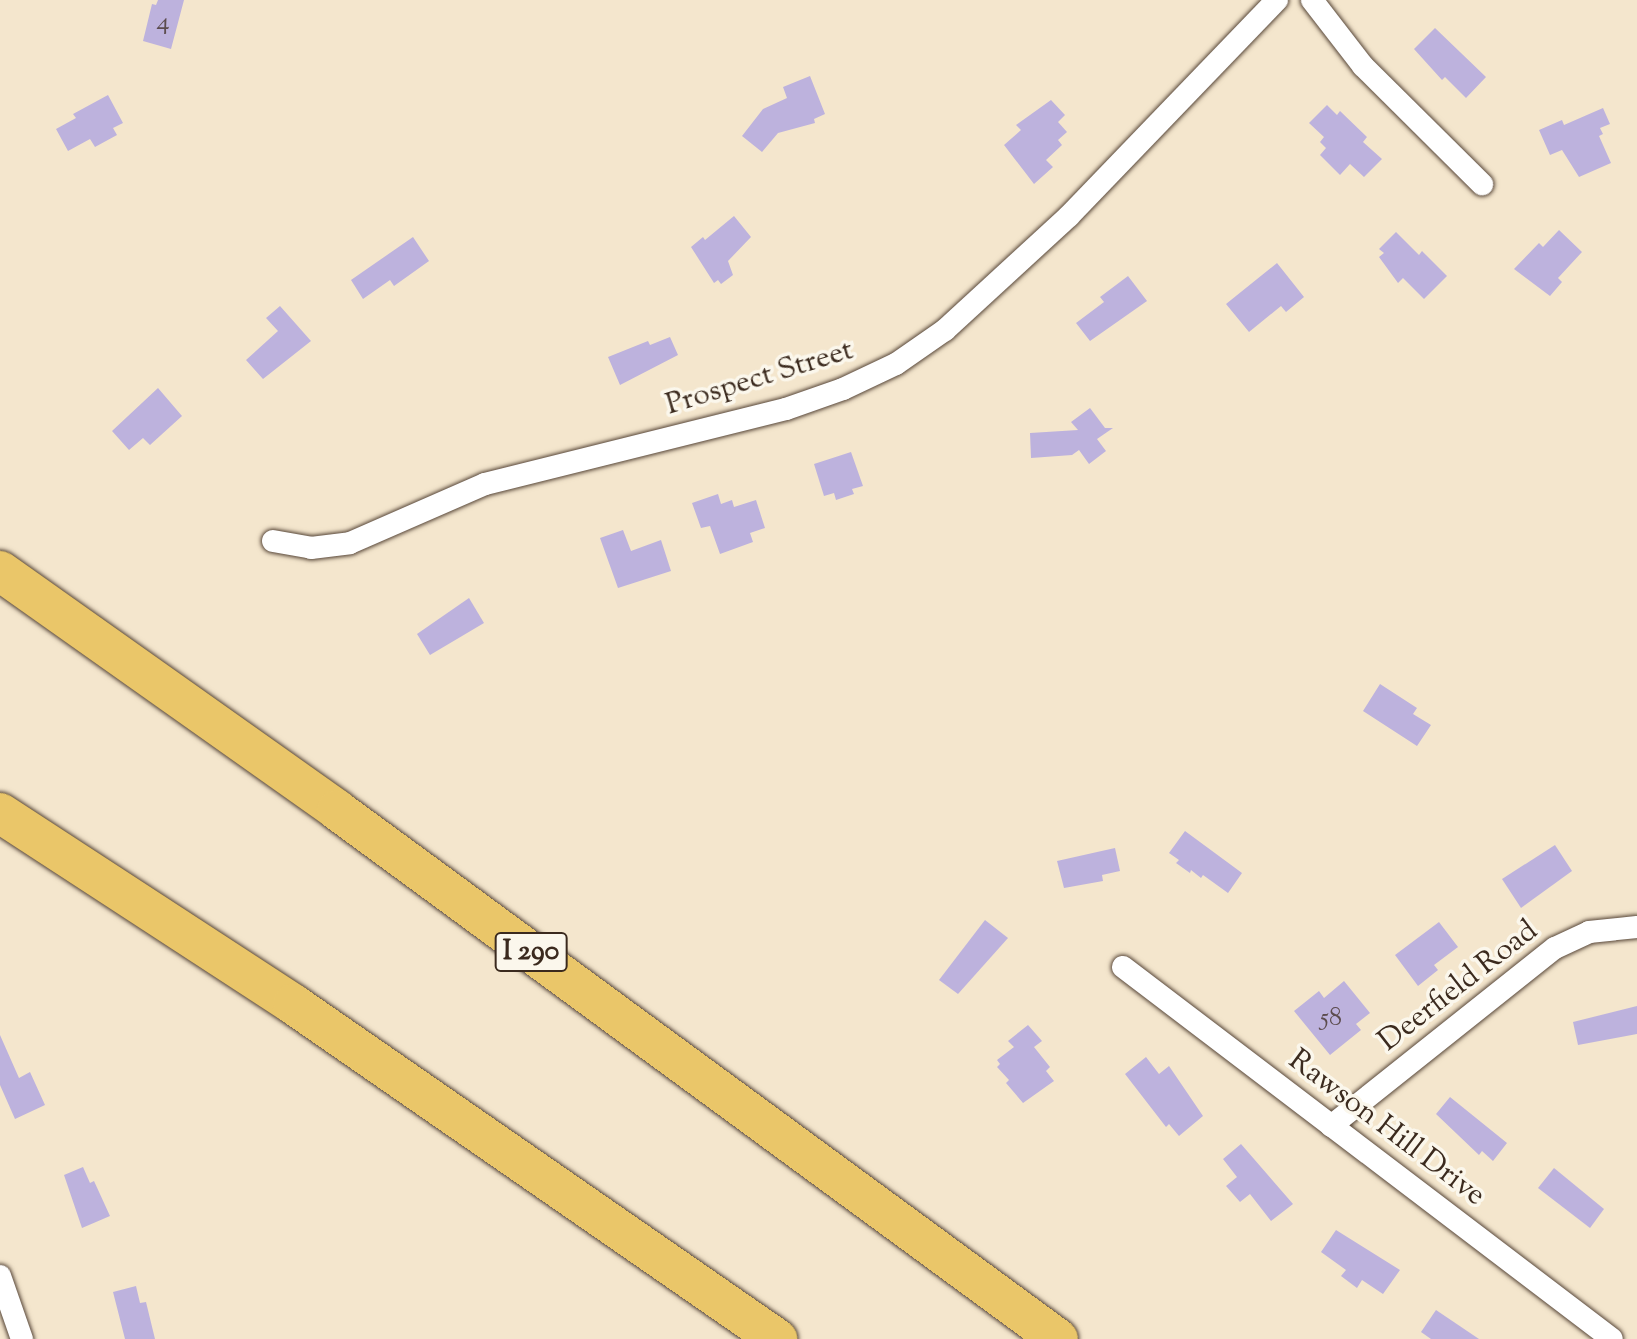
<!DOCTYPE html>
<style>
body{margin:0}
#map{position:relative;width:1637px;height:1339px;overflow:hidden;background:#f4e6cd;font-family:"Sorts Mill Goudy",serif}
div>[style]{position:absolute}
.building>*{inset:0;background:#bdb2dd}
.roads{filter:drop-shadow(0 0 2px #574638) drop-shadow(0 0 2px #574638)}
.minor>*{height:22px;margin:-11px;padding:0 11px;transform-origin:11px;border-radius:11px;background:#fff}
.motorway>*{height:40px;margin:-20px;padding:0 20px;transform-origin:20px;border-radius:20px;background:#eac669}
span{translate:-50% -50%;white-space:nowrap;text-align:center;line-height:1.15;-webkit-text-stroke:7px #fbf7ec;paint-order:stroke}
.number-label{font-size:26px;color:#5c4c4e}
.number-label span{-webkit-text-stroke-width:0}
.shield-label span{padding:2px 6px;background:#fbf7ec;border:2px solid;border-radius:6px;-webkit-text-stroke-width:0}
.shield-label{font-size:28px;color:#3b2a1e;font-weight:700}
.street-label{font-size:30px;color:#3b2a1e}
</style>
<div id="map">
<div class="building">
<div style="clip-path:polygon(158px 0,184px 0,171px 49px,143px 41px,152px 4px,156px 5px)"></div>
<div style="clip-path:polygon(1435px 28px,1486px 77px,1466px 98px,1445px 77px,1442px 80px,1414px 49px)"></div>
<div style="clip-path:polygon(810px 76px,825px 114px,814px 119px,815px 123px,778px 133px,762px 152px,742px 136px,763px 109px,787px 98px,783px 87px)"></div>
<div style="clip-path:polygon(108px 95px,123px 123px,113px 128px,117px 135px,95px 147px,90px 139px,68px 151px,56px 129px,76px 118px,73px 114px)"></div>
<div style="clip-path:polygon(1051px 100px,1065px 115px,1058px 122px,1067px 132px,1058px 140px,1062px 145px,1046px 160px,1053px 167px,1034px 184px,1004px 145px,1021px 130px,1016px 125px)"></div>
<div style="clip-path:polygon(1327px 105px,1337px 115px,1340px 111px,1367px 137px,1363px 142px,1382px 159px,1364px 177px,1350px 164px,1340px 175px,1320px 155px,1326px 148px,1320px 142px,1324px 137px,1309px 123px)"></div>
<div style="clip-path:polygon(1603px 108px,1610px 124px,1600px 128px,1603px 134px,1599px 136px,1611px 163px,1579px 177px,1562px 150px,1550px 155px,1539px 130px,1562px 120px,1564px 125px)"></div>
<div style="clip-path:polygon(734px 216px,751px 237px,728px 261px,733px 275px,721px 284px,718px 280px,714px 283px,691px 247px,703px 237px,705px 240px)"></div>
<div style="clip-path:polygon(1559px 230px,1582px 252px,1558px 278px,1562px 282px,1550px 296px,1514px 269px,1539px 243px,1543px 247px)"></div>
<div style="clip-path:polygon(1396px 232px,1419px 255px,1422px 251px,1447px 276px,1424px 299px,1403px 278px,1398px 283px,1379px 257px,1384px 253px,1379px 249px)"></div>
<div style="clip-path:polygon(413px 237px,429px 261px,394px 286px,390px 280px,363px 299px,351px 280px)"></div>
<div style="clip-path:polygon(1277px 263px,1304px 297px,1286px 312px,1281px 306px,1249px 332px,1226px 304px)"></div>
<div style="clip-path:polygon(1128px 276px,1147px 301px,1090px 341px,1076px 323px,1104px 302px,1100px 297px)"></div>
<div style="clip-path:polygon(280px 306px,311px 341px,263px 379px,246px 360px,278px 331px,266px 318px)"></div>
<div style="clip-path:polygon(670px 337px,678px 355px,620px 385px,608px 357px,648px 341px,650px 345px)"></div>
<div style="clip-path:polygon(158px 388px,182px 416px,150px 445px,143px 438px,129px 450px,112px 431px)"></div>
<div style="clip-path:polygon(1090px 408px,1105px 428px,1113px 428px,1097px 439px,1106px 451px,1089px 464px,1079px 450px,1072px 455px,1031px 458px,1030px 433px,1078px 430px,1071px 422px)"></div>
<div style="clip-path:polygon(851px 452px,863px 486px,852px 489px,854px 494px,836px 500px,834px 493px,824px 496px,814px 464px)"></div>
<div style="clip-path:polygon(718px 494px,721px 504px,732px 500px,734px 507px,756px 500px,765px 528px,750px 533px,753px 542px,720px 554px,710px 526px,701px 528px,692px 503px)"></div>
<div style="clip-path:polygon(623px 530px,631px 551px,661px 540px,671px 571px,618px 588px,600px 538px)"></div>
<div style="clip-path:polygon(469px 598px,484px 623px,430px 655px,417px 634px)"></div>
<div style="clip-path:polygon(1380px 684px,1417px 708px,1413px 714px,1431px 725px,1417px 746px,1363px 711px)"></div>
<div style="clip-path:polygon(1185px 831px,1242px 873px,1228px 893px,1203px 875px,1201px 878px,1191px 870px,1190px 873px,1176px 863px,1179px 860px,1169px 853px)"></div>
<div style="clip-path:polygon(1555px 845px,1572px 871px,1521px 908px,1502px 879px)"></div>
<div style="clip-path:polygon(1115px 848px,1120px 871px,1102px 875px,1103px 881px,1064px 888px,1057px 861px)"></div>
<div style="clip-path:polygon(985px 920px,1008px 938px,958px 994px,939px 980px)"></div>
<div style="clip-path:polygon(1439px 922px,1458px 947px,1434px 965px,1438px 970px,1418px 986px,1395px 955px)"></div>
<div style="clip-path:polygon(1344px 981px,1370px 1013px,1356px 1024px,1361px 1030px,1330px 1055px,1294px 1011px,1319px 991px,1324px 998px)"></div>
<div style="clip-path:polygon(1637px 1006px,1637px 1034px,1578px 1045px,1573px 1022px)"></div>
<div style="clip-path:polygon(1028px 1025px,1042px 1041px,1034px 1047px,1050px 1067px,1046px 1071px,1054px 1081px,1023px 1103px,1006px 1083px,1009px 1080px,997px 1067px,1000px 1064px,997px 1060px,1014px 1047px,1008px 1041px)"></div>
<div style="clip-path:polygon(0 1035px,19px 1078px,30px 1072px,45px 1105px,15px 1119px,0 1085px)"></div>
<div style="clip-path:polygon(1146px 1057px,1159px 1074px,1169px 1066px,1203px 1116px,1179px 1136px,1169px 1124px,1166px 1127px,1125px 1074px)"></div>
<div style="clip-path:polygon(1450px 1097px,1507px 1143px,1493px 1161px,1482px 1151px,1479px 1155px,1436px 1114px)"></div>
<div style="clip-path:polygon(1241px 1144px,1293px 1204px,1271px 1221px,1250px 1194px,1240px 1202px,1226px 1186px,1237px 1177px,1223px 1159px)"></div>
<div style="clip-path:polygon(83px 1167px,90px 1183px,94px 1181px,110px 1216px,82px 1228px,64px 1175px)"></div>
<div style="clip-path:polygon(1554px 1168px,1604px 1209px,1590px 1228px,1538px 1188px)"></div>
<div style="clip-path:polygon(1336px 1230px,1400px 1270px,1383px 1294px,1362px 1280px,1357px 1288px,1341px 1276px,1346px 1270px,1321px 1252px)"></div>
<div style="clip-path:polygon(136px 1286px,140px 1303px,146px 1302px,155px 1339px,125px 1339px,113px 1292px)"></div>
<div style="clip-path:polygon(1436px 1310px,1479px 1339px,1431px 1339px,1421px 1332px)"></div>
</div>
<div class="roads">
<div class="minor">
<div style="left:1312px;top:0;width:83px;rotate:52.3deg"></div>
<div style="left:1363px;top:66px;width:168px;rotate:44.8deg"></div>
<div style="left:273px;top:541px;width:39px;rotate:10deg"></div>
<div style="left:311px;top:548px;width:39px;rotate:-7deg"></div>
<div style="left:350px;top:543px;width:147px;rotate:-23.6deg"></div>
<div style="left:485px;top:484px;width:310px;rotate:-14deg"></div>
<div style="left:786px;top:409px;width:60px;rotate:-19.3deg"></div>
<div style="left:843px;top:389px;width:59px;rotate:-25.3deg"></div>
<div style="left:896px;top:364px;width:60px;rotate:-34.8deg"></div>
<div style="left:945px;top:330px;width:168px;rotate:-42.6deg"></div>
<div style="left:1069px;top:216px;width:300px;rotate:-46.1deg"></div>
<div style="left:1123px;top:967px;width:614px;rotate:37.26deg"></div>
<div style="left:1331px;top:1126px;width:286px;rotate:-38.5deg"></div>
<div style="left:1555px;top:948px;width:38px;rotate:-25deg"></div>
<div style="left:1589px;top:932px;width:48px;rotate:-5.9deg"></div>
<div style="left:0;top:1276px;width:67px;rotate:70.8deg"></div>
</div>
<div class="motorway">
<div style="left:0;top:571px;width:413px;rotate:35.3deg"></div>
<div style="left:337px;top:810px;width:894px;rotate:36.27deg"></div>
<div style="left:0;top:813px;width:350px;rotate:33.1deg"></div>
<div style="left:293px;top:1004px;width:589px;rotate:34.69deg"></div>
</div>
</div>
<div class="number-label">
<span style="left:163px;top:23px">4</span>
<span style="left:1331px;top:1019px">58</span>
</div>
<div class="shield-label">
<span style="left:531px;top:952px">I 290</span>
</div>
<div class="street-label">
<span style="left:760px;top:379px;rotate:-17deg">Prospect Street</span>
<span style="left:1459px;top:987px;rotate:-38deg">Deerfield Road</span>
<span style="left:1386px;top:1129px;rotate:37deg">Rawson Hill Drive</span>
</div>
</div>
